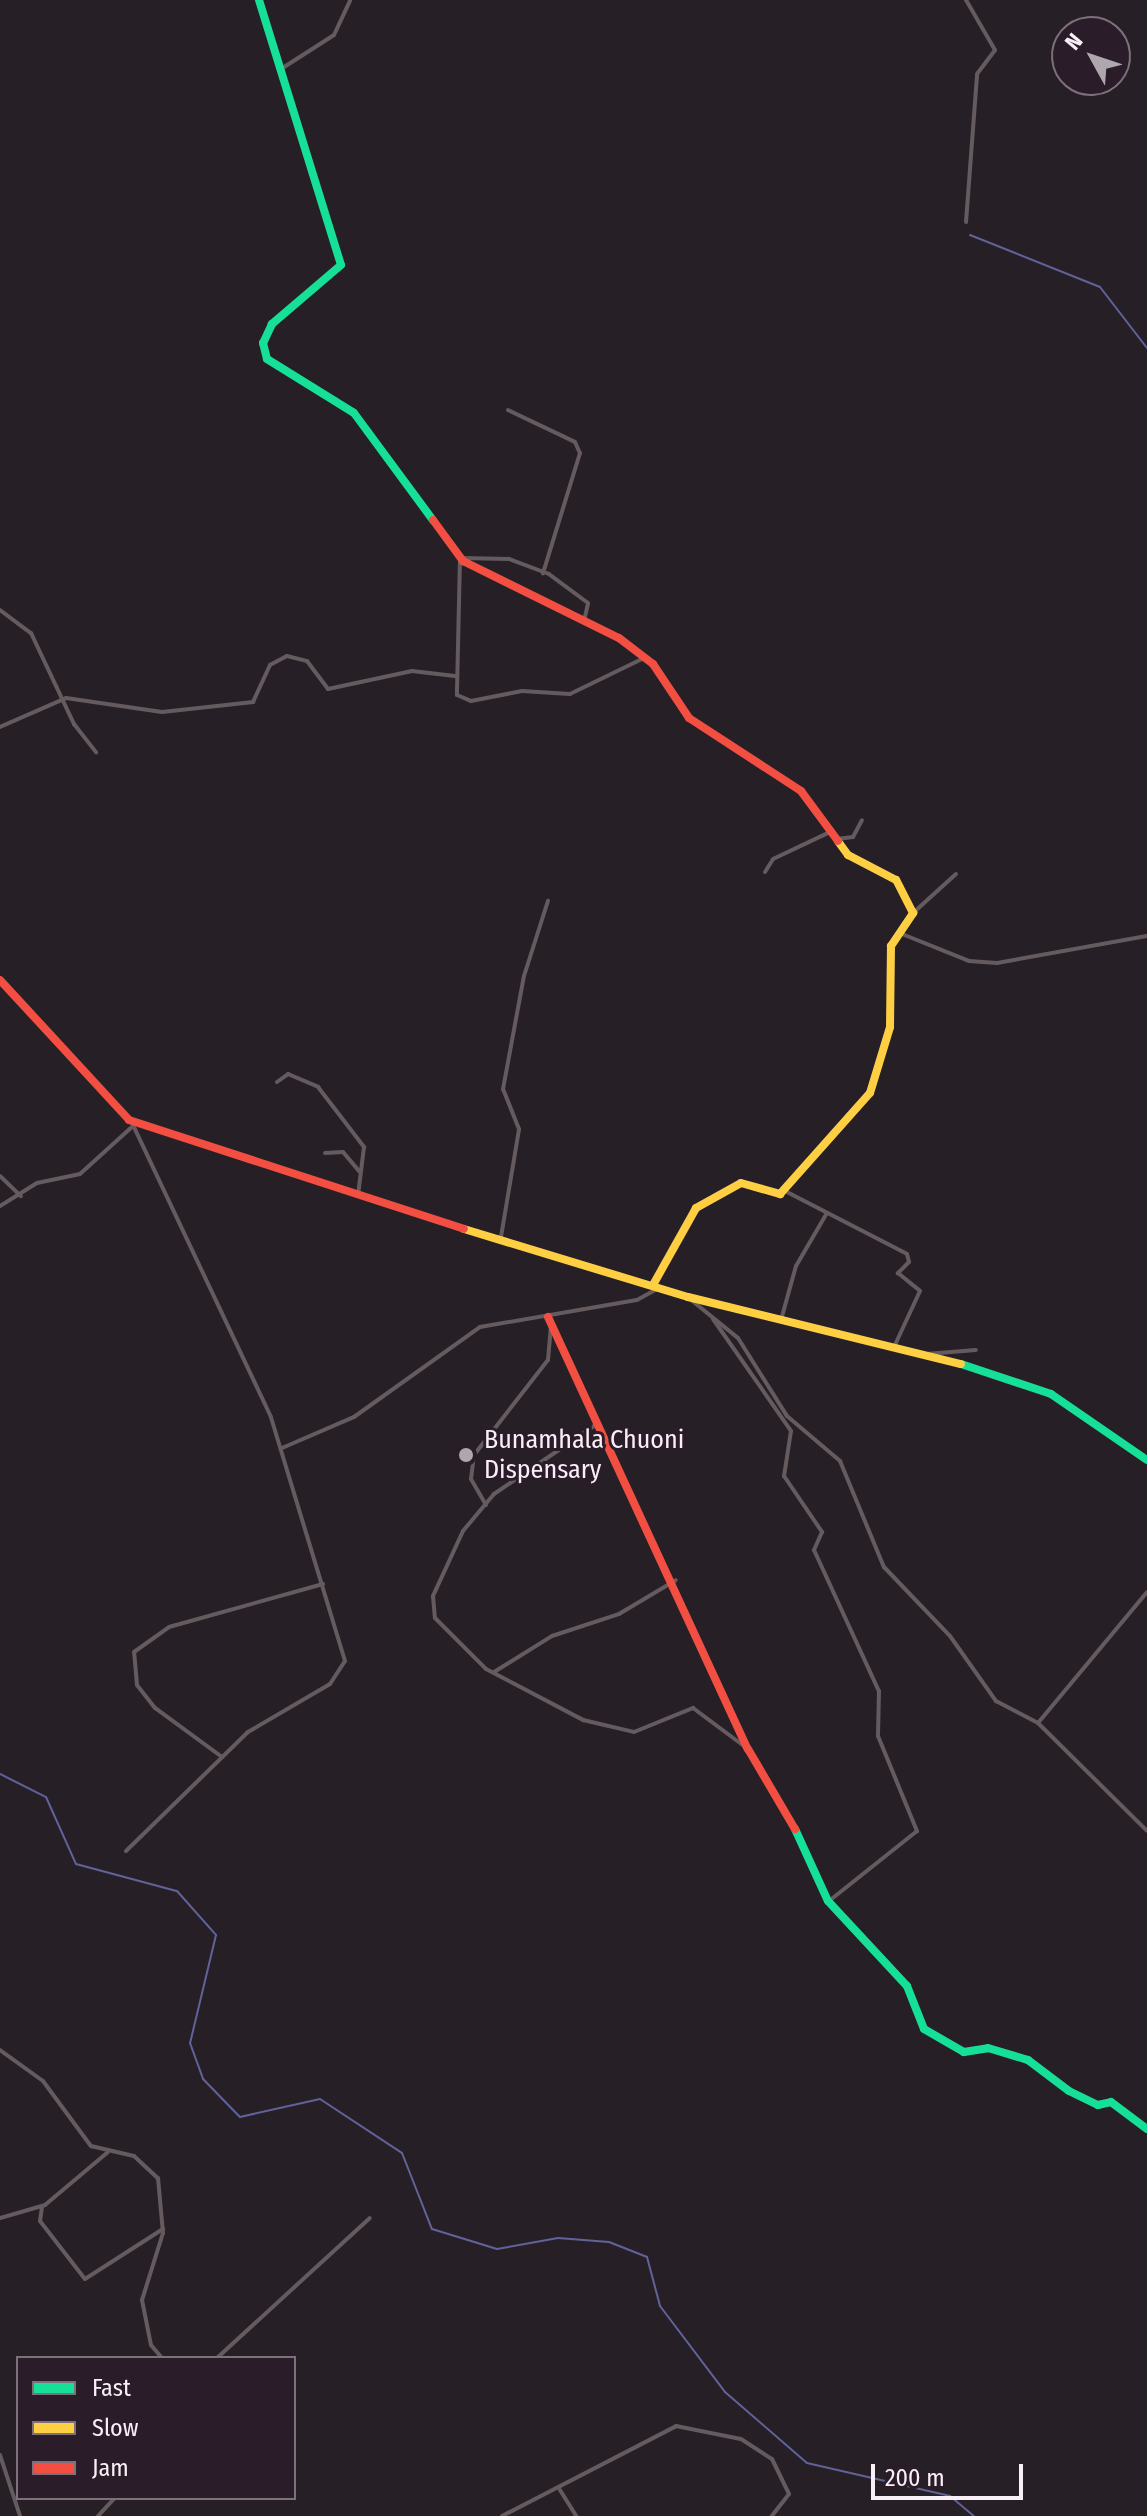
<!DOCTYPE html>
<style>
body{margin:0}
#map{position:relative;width:1147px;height:2516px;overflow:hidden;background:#262026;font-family:"Fira Sans Condensed",sans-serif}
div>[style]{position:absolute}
.stream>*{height:2px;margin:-1px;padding:0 1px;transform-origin:1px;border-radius:1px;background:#61629a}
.street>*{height:4px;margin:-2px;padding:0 2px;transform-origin:2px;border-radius:2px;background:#655b5f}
.fast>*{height:8px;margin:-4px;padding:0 4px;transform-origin:4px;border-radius:4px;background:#16e098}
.slow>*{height:8px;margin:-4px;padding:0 4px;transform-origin:4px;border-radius:4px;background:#ffcf43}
.jam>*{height:8px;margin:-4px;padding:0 4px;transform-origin:4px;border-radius:4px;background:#f24e42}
.dots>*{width:22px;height:22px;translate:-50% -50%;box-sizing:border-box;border:4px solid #2a1c29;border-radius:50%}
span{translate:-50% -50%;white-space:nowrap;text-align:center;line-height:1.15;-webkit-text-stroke:6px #2a1c29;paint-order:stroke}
.poi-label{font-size:26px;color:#f8eff7}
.left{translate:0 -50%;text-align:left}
.legend{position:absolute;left:16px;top:2356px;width:280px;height:144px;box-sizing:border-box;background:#2a1c29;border:2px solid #7c707b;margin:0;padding:10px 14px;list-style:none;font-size:24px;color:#f8eff7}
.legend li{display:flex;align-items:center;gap:16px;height:40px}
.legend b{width:40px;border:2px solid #7c707b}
.north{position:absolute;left:1051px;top:16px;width:80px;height:80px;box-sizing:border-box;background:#2a1c29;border:2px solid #7c707b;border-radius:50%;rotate:310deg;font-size:22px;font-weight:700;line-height:32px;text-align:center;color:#f8eff7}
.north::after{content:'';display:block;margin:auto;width:28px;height:36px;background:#aea7ae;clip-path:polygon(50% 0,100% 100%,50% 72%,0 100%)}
.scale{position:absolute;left:871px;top:2464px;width:152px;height:36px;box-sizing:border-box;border:4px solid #f8eff7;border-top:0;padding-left:10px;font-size:24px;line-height:28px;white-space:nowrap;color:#f8eff7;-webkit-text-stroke:6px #2a1c29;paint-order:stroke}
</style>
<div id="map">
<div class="stream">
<div style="left:970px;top:235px;width:140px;rotate:21.8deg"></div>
<div style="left:1100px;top:287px;width:77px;rotate:52.4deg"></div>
<div style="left:0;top:1774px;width:51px;rotate:26.6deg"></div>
<div style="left:46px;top:1797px;width:73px;rotate:65.9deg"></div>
<div style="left:76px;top:1864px;width:105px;rotate:15deg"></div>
<div style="left:177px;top:1891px;width:59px;rotate:48.4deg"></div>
<div style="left:216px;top:1935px;width:111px;rotate:103.5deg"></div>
<div style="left:190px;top:2043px;width:38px;rotate:70deg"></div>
<div style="left:203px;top:2079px;width:53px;rotate:45.8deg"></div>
<div style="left:240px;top:2117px;width:82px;rotate:-12.7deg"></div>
<div style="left:320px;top:2099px;width:98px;rotate:33.4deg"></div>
<div style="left:402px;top:2153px;width:82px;rotate:68.5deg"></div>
<div style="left:432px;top:2229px;width:68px;rotate:17.1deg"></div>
<div style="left:497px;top:2249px;width:62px;rotate:-10.2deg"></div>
<div style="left:558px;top:2238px;width:51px;rotate:4.5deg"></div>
<div style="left:609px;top:2242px;width:41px;rotate:21.5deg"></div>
<div style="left:647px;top:2257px;width:51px;rotate:75.1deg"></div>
<div style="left:660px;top:2306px;width:108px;rotate:52.9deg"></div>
<div style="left:725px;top:2392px;width:108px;rotate:40.9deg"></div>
<div style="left:807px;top:2463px;width:147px;rotate:13deg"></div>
<div style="left:950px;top:2496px;width:31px;rotate:40deg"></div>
</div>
<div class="street">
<div style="left:281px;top:69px;width:63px;rotate:-32.7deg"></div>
<div style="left:334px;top:35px;width:38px;rotate:-65deg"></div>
<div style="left:966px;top:222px;width:148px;rotate:-85.7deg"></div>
<div style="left:977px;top:74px;width:30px;rotate:-53deg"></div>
<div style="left:995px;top:50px;width:58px;rotate:-120.1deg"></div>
<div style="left:508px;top:410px;width:74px;rotate:25.5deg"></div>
<div style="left:575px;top:442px;width:12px;rotate:66deg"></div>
<div style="left:580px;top:453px;width:126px;rotate:107.1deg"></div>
<div style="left:0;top:610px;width:39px;rotate:37deg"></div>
<div style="left:31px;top:633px;width:101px;rotate:64.7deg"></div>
<div style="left:74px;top:724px;width:36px;rotate:52deg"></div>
<div style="left:584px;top:621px;width:18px;rotate:-77deg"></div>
<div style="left:588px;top:603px;width:49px;rotate:-143.4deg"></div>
<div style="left:549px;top:574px;width:43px;rotate:-159.4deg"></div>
<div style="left:509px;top:559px;width:49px;rotate:-178.8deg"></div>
<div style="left:460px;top:558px;width:137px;rotate:91.3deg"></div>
<div style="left:457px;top:695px;width:15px;rotate:23deg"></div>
<div style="left:471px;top:701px;width:52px;rotate:-11.1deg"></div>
<div style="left:522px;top:691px;width:48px;rotate:3.6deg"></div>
<div style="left:570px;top:694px;width:80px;rotate:-25.9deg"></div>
<div style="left:0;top:727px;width:72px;rotate:-23.7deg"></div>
<div style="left:66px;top:698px;width:97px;rotate:8.3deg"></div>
<div style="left:162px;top:712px;width:92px;rotate:-6.3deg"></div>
<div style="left:253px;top:702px;width:41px;rotate:-65.3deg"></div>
<div style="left:270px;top:665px;width:19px;rotate:-28deg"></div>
<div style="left:287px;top:656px;width:21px;rotate:14deg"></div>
<div style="left:307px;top:661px;width:35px;rotate:53deg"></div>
<div style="left:328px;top:689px;width:86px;rotate:-12.1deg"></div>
<div style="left:412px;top:671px;width:43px;rotate:6.6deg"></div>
<div style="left:837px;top:839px;width:16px;rotate:-7deg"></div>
<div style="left:853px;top:837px;width:19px;rotate:-62deg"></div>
<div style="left:765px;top:872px;width:15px;rotate:-58deg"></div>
<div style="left:773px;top:859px;width:61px;rotate:-25.3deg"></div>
<div style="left:913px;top:913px;width:58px;rotate:-42.2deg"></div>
<div style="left:902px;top:934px;width:72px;rotate:21.9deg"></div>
<div style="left:969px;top:961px;width:28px;rotate:4deg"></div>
<div style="left:997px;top:963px;width:152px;rotate:-10.2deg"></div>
<div style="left:277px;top:1082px;width:14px;rotate:-36deg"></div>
<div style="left:288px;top:1074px;width:33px;rotate:23deg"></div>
<div style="left:318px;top:1087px;width:76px;rotate:52.5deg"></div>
<div style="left:364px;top:1147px;width:48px;rotate:97.1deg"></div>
<div style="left:325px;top:1153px;width:18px;rotate:-3deg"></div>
<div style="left:343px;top:1152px;width:25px;rotate:50deg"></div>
<div style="left:0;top:1176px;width:29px;rotate:44deg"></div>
<div style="left:785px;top:1191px;width:137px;rotate:27.3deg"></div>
<div style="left:907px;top:1254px;width:8px;rotate:76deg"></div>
<div style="left:909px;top:1262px;width:16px;rotate:135deg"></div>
<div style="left:898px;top:1273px;width:28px;rotate:39deg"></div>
<div style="left:920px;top:1291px;width:62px;rotate:114.9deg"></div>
<div style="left:0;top:1206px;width:44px;rotate:-31.9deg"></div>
<div style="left:37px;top:1183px;width:44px;rotate:-11.8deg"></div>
<div style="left:80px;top:1174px;width:73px;rotate:-42.2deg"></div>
<div style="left:501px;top:1237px;width:109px;rotate:-80.5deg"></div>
<div style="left:519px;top:1129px;width:43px;rotate:-111.8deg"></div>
<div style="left:503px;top:1089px;width:115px;rotate:-79.5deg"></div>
<div style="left:524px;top:976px;width:79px;rotate:-72.3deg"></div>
<div style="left:690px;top:1299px;width:62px;rotate:39.1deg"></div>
<div style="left:738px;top:1338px;width:92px;rotate:57.9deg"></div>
<div style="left:787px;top:1416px;width:70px;rotate:40.3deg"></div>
<div style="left:840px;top:1461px;width:115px;rotate:67.5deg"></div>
<div style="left:884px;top:1567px;width:95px;rotate:46.3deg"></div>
<div style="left:950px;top:1636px;width:80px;rotate:54.7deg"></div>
<div style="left:996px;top:1701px;width:47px;rotate:27.6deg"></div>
<div style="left:1038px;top:1723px;width:153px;rotate:44.7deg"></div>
<div style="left:713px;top:1319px;width:136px;rotate:55.1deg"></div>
<div style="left:791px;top:1431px;width:46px;rotate:98.8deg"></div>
<div style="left:784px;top:1476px;width:68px;rotate:55.8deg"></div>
<div style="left:822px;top:1532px;width:20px;rotate:114deg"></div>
<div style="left:814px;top:1550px;width:155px;rotate:65.3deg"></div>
<div style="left:879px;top:1691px;width:45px;rotate:91.3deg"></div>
<div style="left:878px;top:1736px;width:103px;rotate:67.7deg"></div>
<div style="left:917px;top:1831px;width:112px;rotate:141.5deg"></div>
<div style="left:781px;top:1320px;width:56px;rotate:-74.5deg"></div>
<div style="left:796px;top:1266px;width:61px;rotate:-59.7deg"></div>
<div style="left:926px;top:1354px;width:50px;rotate:-4.6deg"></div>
<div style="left:597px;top:1424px;width:125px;rotate:145.8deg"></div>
<div style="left:494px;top:1494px;width:48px;rotate:130deg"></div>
<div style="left:463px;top:1531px;width:72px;rotate:114.8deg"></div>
<div style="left:433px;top:1596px;width:22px;rotate:85deg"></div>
<div style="left:435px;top:1618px;width:72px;rotate:45deg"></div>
<div style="left:486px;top:1669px;width:110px;rotate:27.7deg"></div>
<div style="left:583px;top:1720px;width:52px;rotate:13.2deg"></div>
<div style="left:634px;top:1732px;width:64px;rotate:-22.1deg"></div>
<div style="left:693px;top:1708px;width:69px;rotate:36.7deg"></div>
<div style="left:282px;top:1448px;width:78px;rotate:-23.3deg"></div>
<div style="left:354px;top:1417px;width:155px;rotate:-35.5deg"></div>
<div style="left:480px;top:1327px;width:159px;rotate:-9.8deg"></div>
<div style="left:637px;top:1300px;width:25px;rotate:-29deg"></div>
<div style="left:486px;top:1505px;width:30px;rotate:-120deg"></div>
<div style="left:471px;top:1479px;width:24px;rotate:-83deg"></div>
<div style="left:474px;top:1455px;width:120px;rotate:-52.1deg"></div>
<div style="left:548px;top:1360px;width:35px;rotate:-85deg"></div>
<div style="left:494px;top:1672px;width:68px;rotate:-31.8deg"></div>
<div style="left:552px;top:1636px;width:71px;rotate:-18.2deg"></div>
<div style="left:619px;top:1614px;width:66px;rotate:-30.8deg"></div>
<div style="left:1038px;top:1723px;width:170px;rotate:-50.2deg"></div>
<div style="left:222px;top:1757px;width:83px;rotate:-143.8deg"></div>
<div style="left:155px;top:1708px;width:29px;rotate:-128deg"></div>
<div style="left:137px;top:1685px;width:33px;rotate:-95deg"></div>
<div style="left:134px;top:1652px;width:43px;rotate:-35.5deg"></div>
<div style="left:169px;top:1627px;width:160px;rotate:-15.6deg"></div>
<div style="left:126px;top:1851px;width:170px;rotate:-44.3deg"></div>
<div style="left:248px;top:1732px;width:95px;rotate:-30.3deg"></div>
<div style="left:330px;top:1684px;width:27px;rotate:-57deg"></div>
<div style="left:345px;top:1661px;width:255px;rotate:-106.9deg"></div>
<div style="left:271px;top:1417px;width:325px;rotate:-115.3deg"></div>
<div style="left:0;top:2050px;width:53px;rotate:35.8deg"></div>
<div style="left:43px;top:2081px;width:81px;rotate:53.6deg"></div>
<div style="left:91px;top:2146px;width:44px;rotate:13.1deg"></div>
<div style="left:134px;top:2156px;width:33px;rotate:43deg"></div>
<div style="left:158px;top:2178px;width:55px;rotate:84.8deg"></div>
<div style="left:163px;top:2233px;width:70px;rotate:107.4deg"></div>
<div style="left:142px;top:2300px;width:46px;rotate:78.7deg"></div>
<div style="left:151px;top:2345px;width:17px;rotate:50deg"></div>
<div style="left:42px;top:2207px;width:14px;rotate:98deg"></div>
<div style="left:40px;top:2221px;width:73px;rotate:52.2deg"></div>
<div style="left:85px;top:2279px;width:93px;rotate:-32.7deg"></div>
<div style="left:0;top:2218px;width:47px;rotate:-16.1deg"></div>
<div style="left:45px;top:2205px;width:82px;rotate:-40.1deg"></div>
<div style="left:217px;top:2358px;width:207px;rotate:-42.5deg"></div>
<div style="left:0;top:2455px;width:64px;rotate:71.8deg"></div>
<div style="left:560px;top:2490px;width:31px;rotate:58deg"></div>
<div style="left:98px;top:2516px;width:25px;rotate:-47deg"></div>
<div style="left:502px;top:2516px;width:196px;rotate:-27.3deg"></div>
<div style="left:676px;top:2426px;width:66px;rotate:11.3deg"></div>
<div style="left:741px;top:2439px;width:37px;rotate:33deg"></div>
<div style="left:772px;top:2459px;width:39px;rotate:64deg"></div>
<div style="left:789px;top:2494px;width:28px;rotate:128deg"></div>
</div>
<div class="fast">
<div style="left:259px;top:0;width:277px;rotate:72.8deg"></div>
<div style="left:341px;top:265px;width:91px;rotate:139.5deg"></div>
<div style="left:272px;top:324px;width:21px;rotate:115deg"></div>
<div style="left:263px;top:343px;width:16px;rotate:76deg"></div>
<div style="left:267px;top:359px;width:102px;rotate:31.8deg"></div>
<div style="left:354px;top:413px;width:133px;rotate:53.6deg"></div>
<div style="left:961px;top:1364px;width:95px;rotate:18.4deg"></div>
<div style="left:1051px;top:1394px;width:116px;rotate:34.5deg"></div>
<div style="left:795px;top:1829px;width:79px;rotate:65.4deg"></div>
<div style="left:828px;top:1901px;width:116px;rotate:47.1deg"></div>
<div style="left:907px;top:1986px;width:46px;rotate:68.4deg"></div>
<div style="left:924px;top:2029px;width:46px;rotate:29.9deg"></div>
<div style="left:964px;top:2052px;width:24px;rotate:-9deg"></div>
<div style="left:988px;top:2048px;width:42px;rotate:16.7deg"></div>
<div style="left:1028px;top:2060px;width:51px;rotate:37.1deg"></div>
<div style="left:1069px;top:2091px;width:32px;rotate:26deg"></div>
<div style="left:1098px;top:2105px;width:13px;rotate:-13deg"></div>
<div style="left:1111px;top:2102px;width:45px;rotate:36.9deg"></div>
</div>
<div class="slow">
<div style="left:464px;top:1229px;width:234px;rotate:16.9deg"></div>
<div style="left:688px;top:1297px;width:281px;rotate:13.8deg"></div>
<div style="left:653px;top:1285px;width:88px;rotate:-60.8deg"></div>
<div style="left:696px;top:1208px;width:51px;rotate:-29.1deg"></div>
<div style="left:741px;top:1183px;width:41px;rotate:15.8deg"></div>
<div style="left:780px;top:1194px;width:135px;rotate:-48.3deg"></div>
<div style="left:870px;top:1093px;width:69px;rotate:-73.1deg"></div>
<div style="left:890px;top:1027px;width:81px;rotate:-89.3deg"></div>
<div style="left:891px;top:946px;width:40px;rotate:-56deg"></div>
<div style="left:913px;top:913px;width:37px;rotate:-117deg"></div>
<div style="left:896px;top:880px;width:54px;rotate:-152.5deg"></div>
<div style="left:848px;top:855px;width:17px;rotate:-126deg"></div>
</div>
<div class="jam">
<div style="left:433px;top:520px;width:51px;rotate:53.8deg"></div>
<div style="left:463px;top:561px;width:174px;rotate:26.3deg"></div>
<div style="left:619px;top:638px;width:43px;rotate:37.4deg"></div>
<div style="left:653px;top:664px;width:65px;rotate:56.3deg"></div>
<div style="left:689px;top:718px;width:134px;rotate:33.1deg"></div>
<div style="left:801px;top:791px;width:62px;rotate:53.5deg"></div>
<div style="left:0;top:980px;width:190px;rotate:47.3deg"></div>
<div style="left:129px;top:1120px;width:352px;rotate:18deg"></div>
<div style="left:548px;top:1317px;width:476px;rotate:65.2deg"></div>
<div style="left:748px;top:1749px;width:93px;rotate:59.6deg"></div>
</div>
<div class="dots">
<div style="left:466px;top:1455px;background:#aea7ae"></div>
</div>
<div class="poi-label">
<span class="left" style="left:484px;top:1455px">Bunamhala Chuoni<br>Dispensary</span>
</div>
<ul class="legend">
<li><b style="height:10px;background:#16e098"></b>Fast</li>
<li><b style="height:10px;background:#ffcf43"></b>Slow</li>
<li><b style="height:10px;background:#f24e42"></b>Jam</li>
</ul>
<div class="north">N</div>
<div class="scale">200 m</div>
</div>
